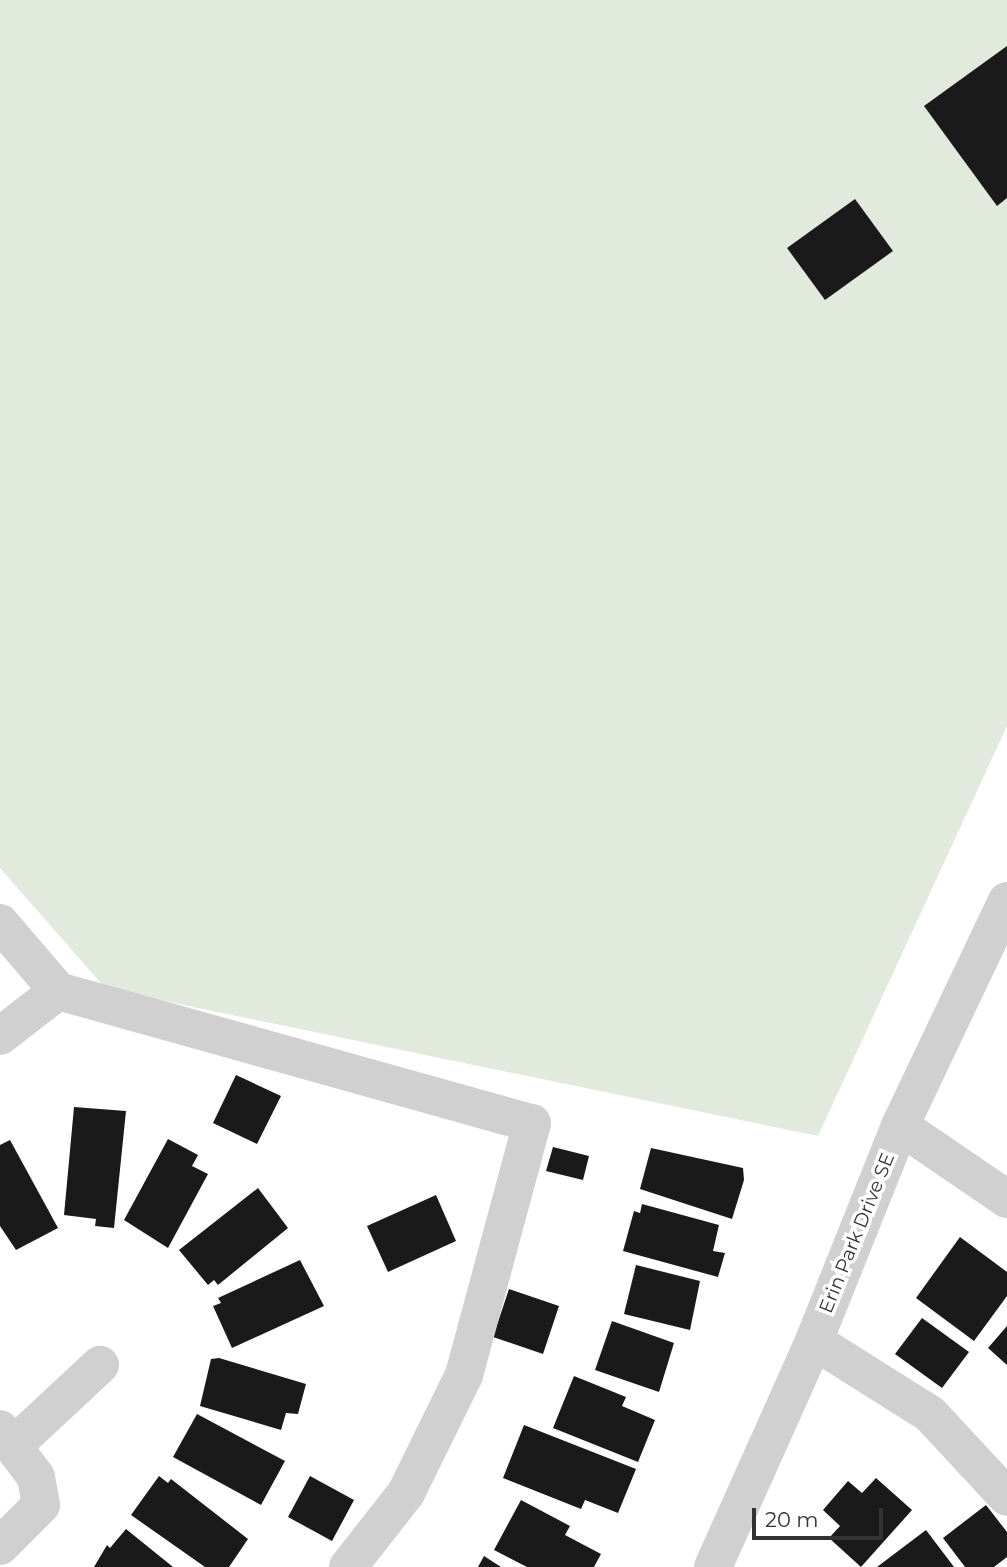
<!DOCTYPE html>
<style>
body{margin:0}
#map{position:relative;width:1007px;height:1567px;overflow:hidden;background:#fff;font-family:Montserrat,sans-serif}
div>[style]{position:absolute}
.green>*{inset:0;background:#e2e9dd}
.building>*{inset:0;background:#1a1a1a}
.minor>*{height:38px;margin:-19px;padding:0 19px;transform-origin:19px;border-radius:19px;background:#d0d0d0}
span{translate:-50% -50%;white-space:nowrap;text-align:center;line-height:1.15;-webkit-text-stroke:7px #fff;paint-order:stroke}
.street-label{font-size:19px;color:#333}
.scale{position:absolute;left:752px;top:1508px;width:131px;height:32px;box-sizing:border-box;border:4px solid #333;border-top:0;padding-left:9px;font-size:21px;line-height:24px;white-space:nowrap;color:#333;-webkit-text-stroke:5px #fff;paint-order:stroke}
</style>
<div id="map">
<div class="green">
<div style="clip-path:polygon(0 0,1007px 0,1007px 726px,818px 1136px,106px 989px,0 868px)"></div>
</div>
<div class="building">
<div style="clip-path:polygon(1007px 46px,1007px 198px,997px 206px,924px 106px)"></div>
<div style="clip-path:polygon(855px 199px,893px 251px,825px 300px,787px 248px)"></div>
<div style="clip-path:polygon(236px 1075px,281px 1096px,257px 1144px,213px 1123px)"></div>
<div style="clip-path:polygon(74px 1107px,126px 1111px,114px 1228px,95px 1226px,96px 1219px,64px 1215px)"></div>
<div style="clip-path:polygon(168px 1139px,198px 1155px,192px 1166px,208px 1174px,168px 1248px,124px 1220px)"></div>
<div style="clip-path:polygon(10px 1140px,58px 1228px,16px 1250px,0 1226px,0 1145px)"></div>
<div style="clip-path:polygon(553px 1147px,589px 1156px,583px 1180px,546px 1171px)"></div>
<div style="clip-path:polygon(651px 1148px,743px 1168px,744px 1180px,732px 1219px,640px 1189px)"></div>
<div style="clip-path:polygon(258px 1188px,288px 1228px,218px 1285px,214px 1280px,208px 1285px,179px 1250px)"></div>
<div style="clip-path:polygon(436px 1195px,456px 1241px,388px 1272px,367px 1226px)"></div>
<div style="clip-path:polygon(642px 1204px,719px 1225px,713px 1251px,725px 1253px,718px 1277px,623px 1251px,634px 1211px,640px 1213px)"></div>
<div style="clip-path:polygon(960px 1237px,1007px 1272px,1007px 1296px,974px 1341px,916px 1298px)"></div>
<div style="clip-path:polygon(300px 1260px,324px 1306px,232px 1348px,213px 1306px,221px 1303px,218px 1298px)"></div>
<div style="clip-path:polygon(636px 1265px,700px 1281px,690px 1330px,624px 1314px)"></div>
<div style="clip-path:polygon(509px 1289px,559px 1306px,543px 1354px,493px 1337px)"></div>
<div style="clip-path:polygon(922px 1318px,969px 1352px,942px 1388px,895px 1354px)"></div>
<div style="clip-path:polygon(612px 1321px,674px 1343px,659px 1392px,595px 1370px)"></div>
<div style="clip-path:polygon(1007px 1326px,1007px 1365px,988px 1348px)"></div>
<div style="clip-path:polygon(219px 1358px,306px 1384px,298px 1414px,286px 1413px,281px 1430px,200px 1406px,211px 1359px)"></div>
<div style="clip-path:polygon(574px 1376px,626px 1397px,622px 1406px,655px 1420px,638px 1462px,553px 1428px)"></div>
<div style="clip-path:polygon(197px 1414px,285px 1461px,261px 1505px,173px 1457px)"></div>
<div style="clip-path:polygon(524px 1425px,636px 1469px,618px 1513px,585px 1500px,581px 1509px,503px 1478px)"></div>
<div style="clip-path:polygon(159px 1476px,168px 1483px,171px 1479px,248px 1539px,229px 1567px,205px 1567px,131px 1515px)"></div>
<div style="clip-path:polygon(310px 1476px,354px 1500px,332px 1541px,288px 1517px)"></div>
<div style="clip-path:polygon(876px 1478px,912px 1510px,861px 1567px,829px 1538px,840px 1526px,823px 1510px,848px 1481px,862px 1493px)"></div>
<div style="clip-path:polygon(521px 1500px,570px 1526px,565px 1535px,601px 1554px,594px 1567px,527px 1567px,494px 1550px)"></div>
<div style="clip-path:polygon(986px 1505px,1007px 1532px,1007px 1557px,994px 1567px,965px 1567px,943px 1538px)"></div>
<div style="clip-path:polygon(126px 1529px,173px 1567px,94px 1567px,107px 1545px,110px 1548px)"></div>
<div style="clip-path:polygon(926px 1530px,954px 1567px,877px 1567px)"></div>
<div style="clip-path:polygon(484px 1556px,501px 1567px,478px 1567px)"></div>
</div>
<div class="minor">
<div style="left:0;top:923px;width:89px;rotate:49.5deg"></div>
<div style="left:58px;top:991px;width:492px;rotate:15.6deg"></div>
<div style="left:532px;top:1123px;width:261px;rotate:105.1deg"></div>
<div style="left:464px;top:1375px;width:131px;rotate:116.2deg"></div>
<div style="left:406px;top:1493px;width:94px;rotate:128.1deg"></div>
<div style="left:0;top:1036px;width:73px;rotate:-37.8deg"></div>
<div style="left:900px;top:1126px;width:130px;rotate:34.3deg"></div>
<div style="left:814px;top:1341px;width:137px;rotate:32.2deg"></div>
<div style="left:930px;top:1414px;width:113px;rotate:47.1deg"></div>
<div style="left:0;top:1429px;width:60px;rotate:53.1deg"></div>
<div style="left:36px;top:1477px;width:28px;rotate:80deg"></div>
<div style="left:41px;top:1505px;width:58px;rotate:135deg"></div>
<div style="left:13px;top:1446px;width:119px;rotate:-43deg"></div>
<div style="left:713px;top:1567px;width:248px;rotate:-65.9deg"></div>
<div style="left:814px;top:1341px;width:232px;rotate:-68.2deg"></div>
<div style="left:900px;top:1126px;width:249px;rotate:-64.6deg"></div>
</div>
<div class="street-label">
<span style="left:857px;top:1233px;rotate:-68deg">Erin Park Drive SE</span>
</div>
<div class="scale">20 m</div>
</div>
